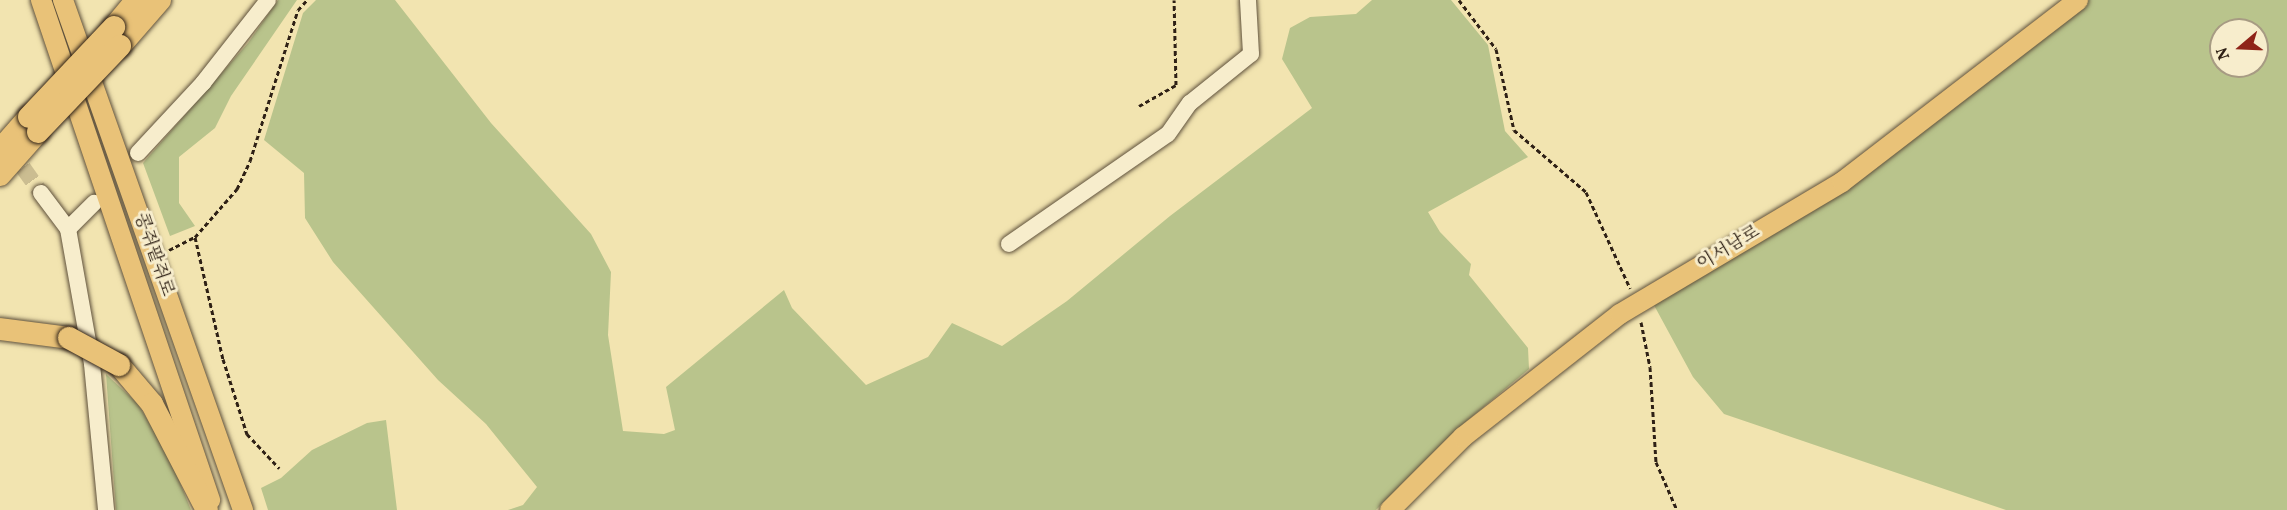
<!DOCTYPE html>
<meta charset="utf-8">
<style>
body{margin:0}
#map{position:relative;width:2287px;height:510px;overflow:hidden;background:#f2e4b0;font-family:Vollkorn,"Noto Serif KR",serif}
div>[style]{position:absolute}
.green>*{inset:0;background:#b9c48c}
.minor-tunnel>*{height:16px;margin-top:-8px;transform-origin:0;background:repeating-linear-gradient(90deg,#cbbd91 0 16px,transparent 0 24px)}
.path>*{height:3px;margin-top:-1.5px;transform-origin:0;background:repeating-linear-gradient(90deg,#2e2015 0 4.5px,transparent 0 7.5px)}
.roads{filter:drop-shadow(0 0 2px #5f513c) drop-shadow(0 0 2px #5f513c)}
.minor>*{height:16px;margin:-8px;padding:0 8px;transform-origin:8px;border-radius:8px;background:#f7edcc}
.major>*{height:20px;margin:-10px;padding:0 10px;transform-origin:10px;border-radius:10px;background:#e9c278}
.highway>*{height:22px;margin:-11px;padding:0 11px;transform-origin:11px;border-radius:11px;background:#e9c278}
.bridges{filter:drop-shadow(0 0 2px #2e2015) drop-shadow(0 0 2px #2e2015)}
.highway-bridge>*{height:22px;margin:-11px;padding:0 11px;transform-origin:11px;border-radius:11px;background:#e9c278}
span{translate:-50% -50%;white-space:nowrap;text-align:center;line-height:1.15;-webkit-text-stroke:6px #f7edcc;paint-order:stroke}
.street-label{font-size:18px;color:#2e2015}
.north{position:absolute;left:2209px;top:18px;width:60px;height:60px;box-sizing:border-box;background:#f7edcc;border:2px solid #a79b83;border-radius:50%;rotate:251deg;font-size:16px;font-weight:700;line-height:24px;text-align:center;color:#2e2015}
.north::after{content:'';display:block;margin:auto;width:21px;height:27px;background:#8f2418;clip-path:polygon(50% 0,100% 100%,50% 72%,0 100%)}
</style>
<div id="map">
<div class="green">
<div style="clip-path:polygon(278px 0,297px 0,231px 96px,215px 128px,179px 157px,179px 203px,195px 226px,170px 236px,143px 163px,248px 43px)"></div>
<div style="clip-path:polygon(316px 0,395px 0,491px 123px,591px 234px,611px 272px,608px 335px,623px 431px,664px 434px,675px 430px,666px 387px,784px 290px,792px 308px,866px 385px,928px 357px,952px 323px,1002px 346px,1067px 301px,1170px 216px,1312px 108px,1282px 59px,1290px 28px,1310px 17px,1356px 14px,1372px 0,1451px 0,1488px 45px,1505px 131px,1528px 157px,1428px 212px,1440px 232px,1471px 264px,1469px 275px,1528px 348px,1529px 369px,1456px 430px,1376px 510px,508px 510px,523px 505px,537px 487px,486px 424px,438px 380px,333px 262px,305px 218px,304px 173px,264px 140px,303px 13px)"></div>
<div style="clip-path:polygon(evenodd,2078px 0,2287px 0,2287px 510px,2006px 510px,1724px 414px,1693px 377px,1649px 296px,1842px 182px,2078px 0,2221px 30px,2257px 30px,2257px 66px,2221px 66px,2221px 30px)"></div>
<div style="clip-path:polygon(106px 374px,138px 404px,170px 458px,191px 510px,116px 510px)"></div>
<div style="clip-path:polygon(386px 420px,397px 510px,268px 510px,261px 488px,281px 478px,312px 450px,367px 423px)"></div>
</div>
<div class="minor-tunnel">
<div style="left:9px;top:148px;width:55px;rotate:54.6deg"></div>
</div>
<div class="path">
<div style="left:1459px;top:0;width:61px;rotate:52.9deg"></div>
<div style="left:1496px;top:49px;width:83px;rotate:77.5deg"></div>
<div style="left:1514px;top:130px;width:95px;rotate:40.7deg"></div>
<div style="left:1586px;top:192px;width:106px;rotate:65.4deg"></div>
<div style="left:1139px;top:106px;width:43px;rotate:-29.6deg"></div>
<div style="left:1176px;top:85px;width:85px;rotate:-91.3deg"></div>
<div style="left:195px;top:237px;width:125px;rotate:77.1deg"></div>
<div style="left:223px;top:359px;width:79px;rotate:72.3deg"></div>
<div style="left:247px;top:434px;width:47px;rotate:46.7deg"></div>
<div style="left:169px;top:250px;width:29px;rotate:-27deg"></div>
<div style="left:195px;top:237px;width:64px;rotate:-48.8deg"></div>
<div style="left:237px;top:189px;width:31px;rotate:-65deg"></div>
<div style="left:250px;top:161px;width:158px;rotate:-72.4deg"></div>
<div style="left:298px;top:10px;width:13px;rotate:-48deg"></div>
<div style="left:1641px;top:322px;width:46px;rotate:78.7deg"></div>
<div style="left:1650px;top:367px;width:95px;rotate:86.4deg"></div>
<div style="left:1656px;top:462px;width:52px;rotate:66.4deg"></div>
</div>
<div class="roads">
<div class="minor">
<div style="left:138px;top:153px;width:96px;rotate:-47.1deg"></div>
<div style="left:203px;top:83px;width:105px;rotate:-51.9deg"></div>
<div style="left:41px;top:193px;width:45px;rotate:53.1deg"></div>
<div style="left:68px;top:229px;width:137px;rotate:79.9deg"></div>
<div style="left:92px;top:364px;width:147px;rotate:84.5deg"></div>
<div style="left:68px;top:229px;width:37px;rotate:-45deg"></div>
<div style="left:1009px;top:244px;width:193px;rotate:-34.7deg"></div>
<div style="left:1168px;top:134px;width:38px;rotate:-55deg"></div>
<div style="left:1190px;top:103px;width:78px;rotate:-38.8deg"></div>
<div style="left:1251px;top:54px;width:54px;rotate:-93.2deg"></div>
</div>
<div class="major">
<div style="left:41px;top:0;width:528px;rotate:71.32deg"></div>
<div style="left:63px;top:0;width:541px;rotate:70.56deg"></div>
<div style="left:1390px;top:510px;width:103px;rotate:-45deg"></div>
<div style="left:1463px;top:437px;width:199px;rotate:-38.1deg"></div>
<div style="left:1620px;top:314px;width:258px;rotate:-30.7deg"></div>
<div style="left:1842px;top:182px;width:298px;rotate:-37.6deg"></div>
</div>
<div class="highway">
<div style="left:114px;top:27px;width:35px;rotate:-50deg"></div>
<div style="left:120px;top:46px;width:61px;rotate:-49deg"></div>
<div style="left:0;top:150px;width:44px;rotate:-48.7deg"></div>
<div style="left:0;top:175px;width:57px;rotate:-48.5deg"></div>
<div style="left:0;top:329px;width:70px;rotate:7.4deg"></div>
<div style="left:119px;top:365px;width:51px;rotate:49.8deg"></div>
<div style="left:152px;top:404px;width:119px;rotate:62.6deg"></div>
</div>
</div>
<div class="bridges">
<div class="highway-bridge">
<div style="left:29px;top:117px;width:124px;rotate:-46.6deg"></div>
<div style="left:38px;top:132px;width:119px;rotate:-46.4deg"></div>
<div style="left:69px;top:338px;width:57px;rotate:28.4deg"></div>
</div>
</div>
<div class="street-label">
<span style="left:1729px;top:249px;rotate:-31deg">이서남로</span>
<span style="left:153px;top:255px;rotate:71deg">콩쥐팥쥐로</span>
</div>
<div class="north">N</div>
</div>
